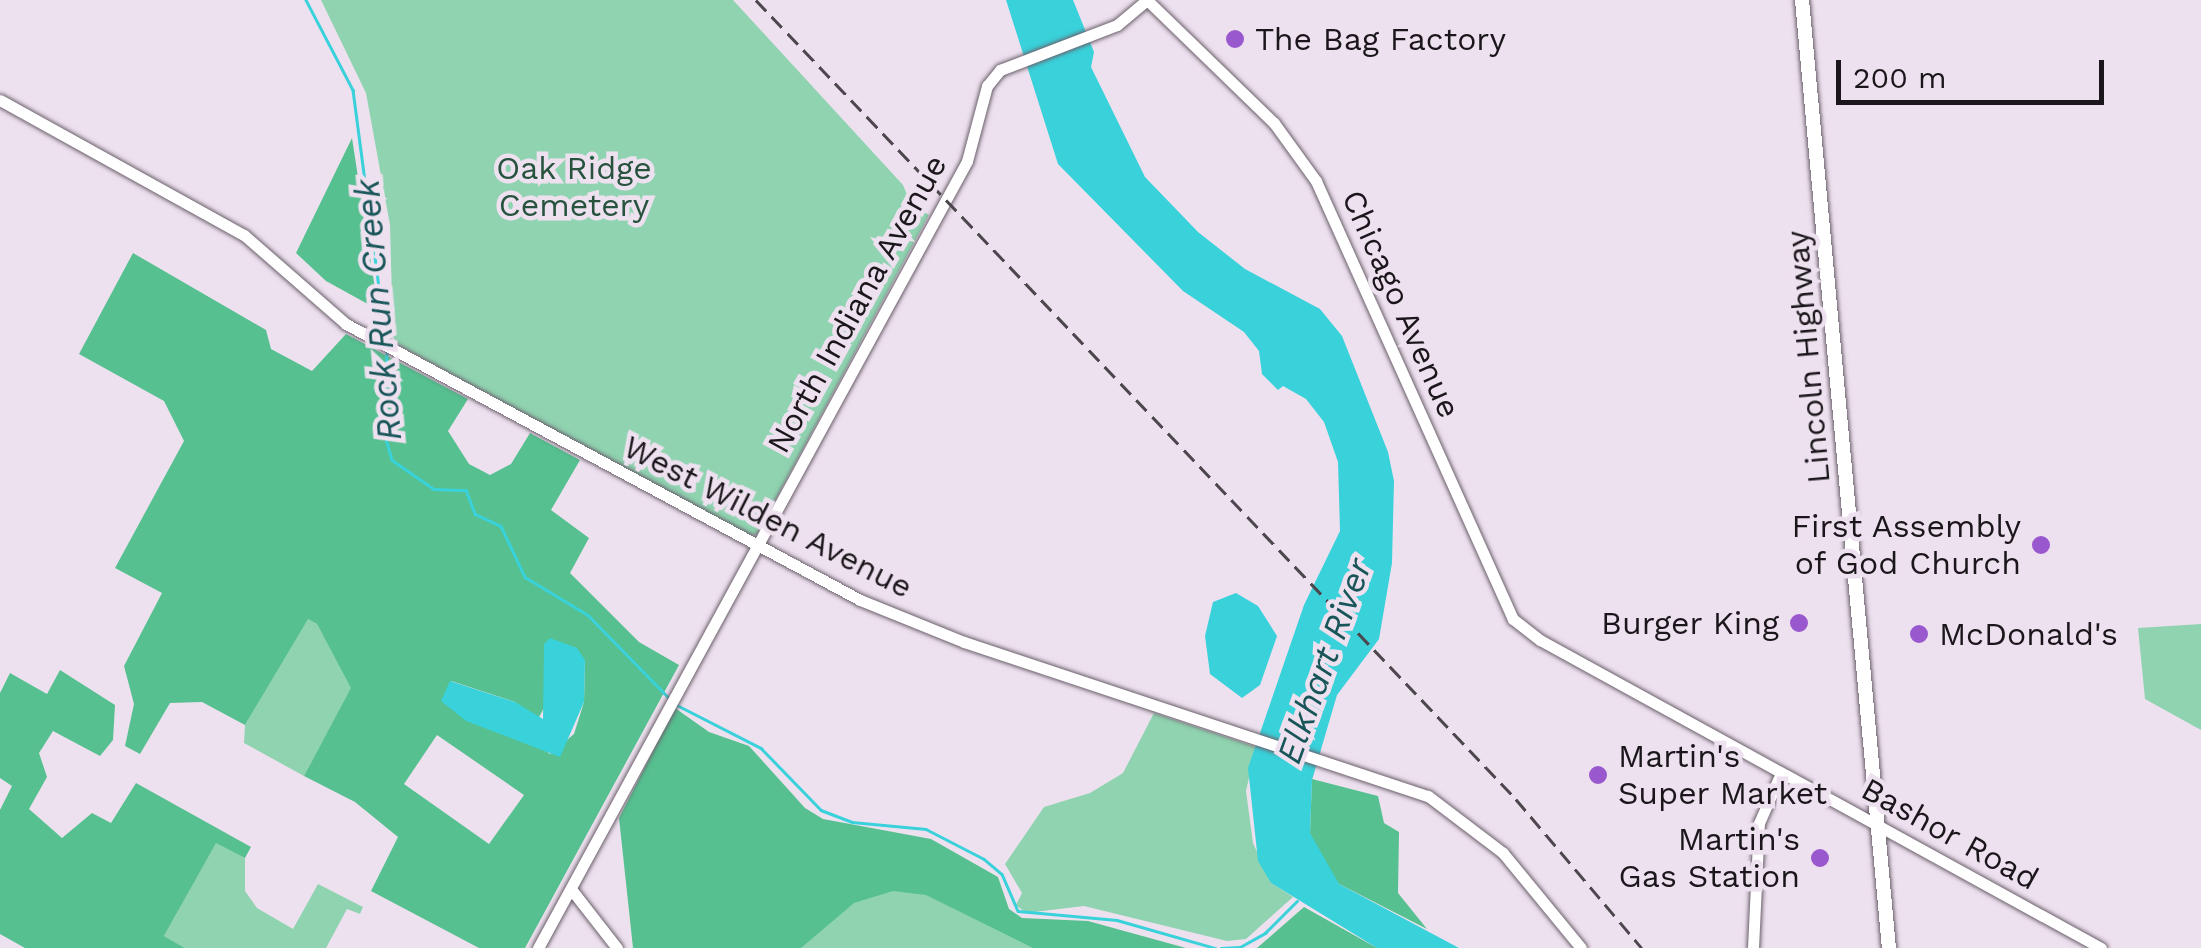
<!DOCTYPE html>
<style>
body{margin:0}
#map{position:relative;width:2201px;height:948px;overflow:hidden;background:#eee1ef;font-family:"Work Sans",sans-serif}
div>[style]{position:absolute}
.green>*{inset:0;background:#90d3b1}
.forest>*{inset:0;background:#56c090}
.water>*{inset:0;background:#39d1da}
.stream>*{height:2.5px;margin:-1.25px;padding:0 1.25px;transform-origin:1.25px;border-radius:1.25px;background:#39d1da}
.roads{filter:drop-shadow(0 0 2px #6a5f6b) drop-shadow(0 0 2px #6a5f6b)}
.secondary>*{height:11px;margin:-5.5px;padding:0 5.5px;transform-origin:5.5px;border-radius:5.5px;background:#fff}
.highway>*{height:14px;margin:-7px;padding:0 7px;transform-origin:7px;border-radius:7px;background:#fff}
.rail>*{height:2.5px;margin-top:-1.25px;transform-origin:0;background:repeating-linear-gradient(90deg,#4c464d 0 15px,transparent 0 23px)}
.dots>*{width:28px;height:28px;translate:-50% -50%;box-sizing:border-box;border:5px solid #eee1ef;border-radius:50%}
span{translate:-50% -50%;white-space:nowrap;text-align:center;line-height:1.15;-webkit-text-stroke:9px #eee1ef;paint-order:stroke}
.poi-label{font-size:32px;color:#1a161b}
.left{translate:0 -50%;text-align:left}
.right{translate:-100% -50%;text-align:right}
.park-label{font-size:32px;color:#26523e}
.street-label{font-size:32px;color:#1a161b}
.water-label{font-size:35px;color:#185559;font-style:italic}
.scale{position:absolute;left:1836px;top:60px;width:268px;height:45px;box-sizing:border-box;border:5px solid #1a161b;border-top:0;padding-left:12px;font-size:30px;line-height:35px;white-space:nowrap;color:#1a161b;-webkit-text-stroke:8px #eee1ef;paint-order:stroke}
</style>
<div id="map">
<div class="green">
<div style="clip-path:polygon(321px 0,733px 0,903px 185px,911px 204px,929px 215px,757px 534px,749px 536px,400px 346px,393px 337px,390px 225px,366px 93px)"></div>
<div style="clip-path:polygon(307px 618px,317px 624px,352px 688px,304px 776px,244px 743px,245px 725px)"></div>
<div style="clip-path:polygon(2201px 624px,2201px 730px,2145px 699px,2138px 628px)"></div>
<div style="clip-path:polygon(1154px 713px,1256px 747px,1246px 791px,1253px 843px,1271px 883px,1293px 897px,1246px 939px,1227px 941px,1084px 906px,1026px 913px,1016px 905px,1022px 893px,1005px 864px,1044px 807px,1090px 793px,1123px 773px)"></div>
<div style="clip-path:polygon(216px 842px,245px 858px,245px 891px,257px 908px,293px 929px,318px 884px,363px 907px,360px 914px,347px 909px,326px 948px,185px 948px,164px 936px)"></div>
<div style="clip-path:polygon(891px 888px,927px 893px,1042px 948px,797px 948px,851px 899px)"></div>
</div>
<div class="forest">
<div style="clip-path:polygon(352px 138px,376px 295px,375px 308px,326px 281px,296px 253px)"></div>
<div style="clip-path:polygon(evenodd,133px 253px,266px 330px,271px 349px,312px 371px,346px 334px,468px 399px,448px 431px,469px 464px,490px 475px,511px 464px,530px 433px,580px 460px,551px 510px,589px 538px,570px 573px,639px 642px,679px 665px,525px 948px,479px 948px,371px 891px,398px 837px,355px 802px,304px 776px,351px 688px,317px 624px,308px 619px,245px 725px,202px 702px,170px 703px,140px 754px,125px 746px,134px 704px,124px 666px,162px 593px,115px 568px,184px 441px,164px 401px,79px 354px,133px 253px,544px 655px,585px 660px,584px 702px,574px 734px,550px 754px,532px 741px,488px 727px,451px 681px,515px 702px,537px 721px,546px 704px,544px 655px,133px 253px,437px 735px,524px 795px,489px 844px,404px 784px,437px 735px)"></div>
<div style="clip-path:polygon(60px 670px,115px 705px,113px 740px,100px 756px,53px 731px,39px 753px,47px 777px,29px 809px,62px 838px,92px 813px,111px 823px,136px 783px,251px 847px,245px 858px,216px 843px,164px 936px,185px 948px,25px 948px,0 934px,0 810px,12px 786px,0 778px,0 693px,10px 673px,47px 694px)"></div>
<div style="clip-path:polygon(675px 708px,709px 732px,749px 746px,805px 808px,823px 819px,931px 839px,998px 877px,1009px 909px,1022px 918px,1088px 921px,1186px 948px,1033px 948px,926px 895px,893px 891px,854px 903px,801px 948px,633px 948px,619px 818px)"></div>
<div style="clip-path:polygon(1312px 779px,1378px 796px,1384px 823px,1399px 832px,1398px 893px,1427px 929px,1339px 884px,1324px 866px,1310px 833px)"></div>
<div style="clip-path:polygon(1304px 907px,1377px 948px,1257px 948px)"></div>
</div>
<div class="water">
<div style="clip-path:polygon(1006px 0,1073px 0,1094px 52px,1091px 67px,1145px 177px,1198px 232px,1245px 269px,1320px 309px,1342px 336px,1388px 452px,1394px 481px,1392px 563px,1379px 639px,1337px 695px,1312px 780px,1310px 833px,1339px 884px,1459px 948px,1377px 948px,1271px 883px,1258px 861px,1248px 768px,1304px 605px,1340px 531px,1338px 462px,1324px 422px,1306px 399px,1283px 386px,1278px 390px,1262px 374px,1259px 351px,1244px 332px,1183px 291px,1058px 164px)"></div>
<div style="clip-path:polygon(1236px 593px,1258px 606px,1277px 636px,1260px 685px,1242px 698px,1210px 674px,1205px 636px,1213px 602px)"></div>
<div style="clip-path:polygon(550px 638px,577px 648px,585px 660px,584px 702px,560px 757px,466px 721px,441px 701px,450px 681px,515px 702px,543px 719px,544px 644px)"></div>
</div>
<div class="stream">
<div style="left:306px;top:0;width:102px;rotate:62.4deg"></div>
<div style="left:353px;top:90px;width:251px;rotate:82.5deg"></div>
<div style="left:387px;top:352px;width:80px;rotate:92.1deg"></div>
<div style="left:384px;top:432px;width:29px;rotate:74deg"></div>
<div style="left:392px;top:460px;width:51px;rotate:34.6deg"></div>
<div style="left:434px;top:489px;width:32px;rotate:2deg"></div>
<div style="left:466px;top:490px;width:26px;rotate:69deg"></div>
<div style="left:475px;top:514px;width:29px;rotate:25deg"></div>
<div style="left:501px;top:526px;width:56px;rotate:64.8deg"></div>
<div style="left:525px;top:577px;width:74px;rotate:31.1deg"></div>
<div style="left:588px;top:615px;width:116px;rotate:45.7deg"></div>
<div style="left:675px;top:704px;width:97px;rotate:27.1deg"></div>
<div style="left:761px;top:748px;width:86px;rotate:45.9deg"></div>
<div style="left:821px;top:810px;width:33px;rotate:21deg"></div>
<div style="left:852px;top:822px;width:74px;rotate:5.4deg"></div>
<div style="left:926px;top:829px;width:65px;rotate:27.3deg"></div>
<div style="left:984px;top:859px;width:23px;rotate:40deg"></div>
<div style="left:1002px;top:874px;width:40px;rotate:66.6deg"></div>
<div style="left:1018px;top:911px;width:99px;rotate:5.2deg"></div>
<div style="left:1117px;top:920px;width:102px;rotate:15.9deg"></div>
<div style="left:1221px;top:948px;width:19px;rotate:-3deg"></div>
<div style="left:1240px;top:947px;width:29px;rotate:-29deg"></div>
<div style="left:1265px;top:933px;width:45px;rotate:-45deg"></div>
</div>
<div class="roads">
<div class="secondary">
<div style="left:1147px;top:0;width:177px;rotate:44.1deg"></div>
<div style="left:1274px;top:123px;width:72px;rotate:54.1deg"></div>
<div style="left:1316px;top:181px;width:480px;rotate:65.8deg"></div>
<div style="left:1513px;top:619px;width:34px;rotate:38deg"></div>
<div style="left:1540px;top:640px;width:640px;rotate:28.77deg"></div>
<div style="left:0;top:100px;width:279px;rotate:29deg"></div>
<div style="left:244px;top:235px;width:135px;rotate:41.1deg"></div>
<div style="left:346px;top:324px;width:583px;rotate:28.23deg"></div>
<div style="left:860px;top:600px;width:112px;rotate:22deg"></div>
<div style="left:964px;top:642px;width:489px;rotate:18.4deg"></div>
<div style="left:1428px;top:796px;width:94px;rotate:37.2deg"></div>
<div style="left:1503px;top:853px;width:123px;rotate:50.6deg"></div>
<div style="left:571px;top:889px;width:75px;rotate:52.1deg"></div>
<div style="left:538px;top:948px;width:896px;rotate:-61.4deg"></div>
<div style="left:967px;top:161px;width:78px;rotate:-75.1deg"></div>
<div style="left:987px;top:86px;width:21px;rotate:-51deg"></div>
<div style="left:1000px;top:70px;width:125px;rotate:-21deg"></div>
<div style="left:1117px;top:25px;width:39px;rotate:-40deg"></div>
<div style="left:1753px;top:948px;width:125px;rotate:-87.3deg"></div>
<div style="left:1759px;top:823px;width:55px;rotate:-66.3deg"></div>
</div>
<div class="highway">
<div style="left:1802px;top:0;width:952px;rotate:84.76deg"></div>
</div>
</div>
<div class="rail">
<div style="left:756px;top:0;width:1103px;rotate:46.43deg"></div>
<div style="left:1516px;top:799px;width:195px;rotate:49.8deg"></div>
</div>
<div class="dots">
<div style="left:1235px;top:39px;background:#9958ce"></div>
<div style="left:2041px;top:545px;background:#9958ce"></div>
<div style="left:1799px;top:623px;background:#9958ce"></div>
<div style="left:1919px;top:634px;background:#9958ce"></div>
<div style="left:1598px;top:775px;background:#9958ce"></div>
<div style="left:1820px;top:858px;background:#9958ce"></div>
</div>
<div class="poi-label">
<span class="left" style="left:1255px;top:39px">The Bag Factory</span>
<span class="right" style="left:2021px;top:545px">First Assembly<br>of God Church</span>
<span class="right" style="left:1779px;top:623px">Burger King</span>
<span class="left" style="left:1939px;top:634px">McDonald's</span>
<span class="left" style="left:1618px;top:775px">Martin's<br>Super Market</span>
<span class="right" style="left:1800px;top:858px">Martin's<br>Gas Station</span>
</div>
<div class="park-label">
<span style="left:574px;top:187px">Oak Ridge<br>Cemetery</span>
</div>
<div class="street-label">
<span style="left:857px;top:304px;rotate:-61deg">North Indiana Avenue</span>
<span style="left:1401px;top:304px;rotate:66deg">Chicago Avenue</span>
<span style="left:1808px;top:357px;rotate:-95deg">Lincoln Highway</span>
<span style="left:768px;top:517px;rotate:27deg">West Wilden Avenue</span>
<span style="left:1950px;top:834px;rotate:29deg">Bashor Road</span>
</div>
<div class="water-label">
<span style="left:378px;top:310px;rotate:-95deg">Rock Run Creek</span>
<span style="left:1324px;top:661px;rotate:-70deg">Elkhart River</span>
</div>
<div class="scale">200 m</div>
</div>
